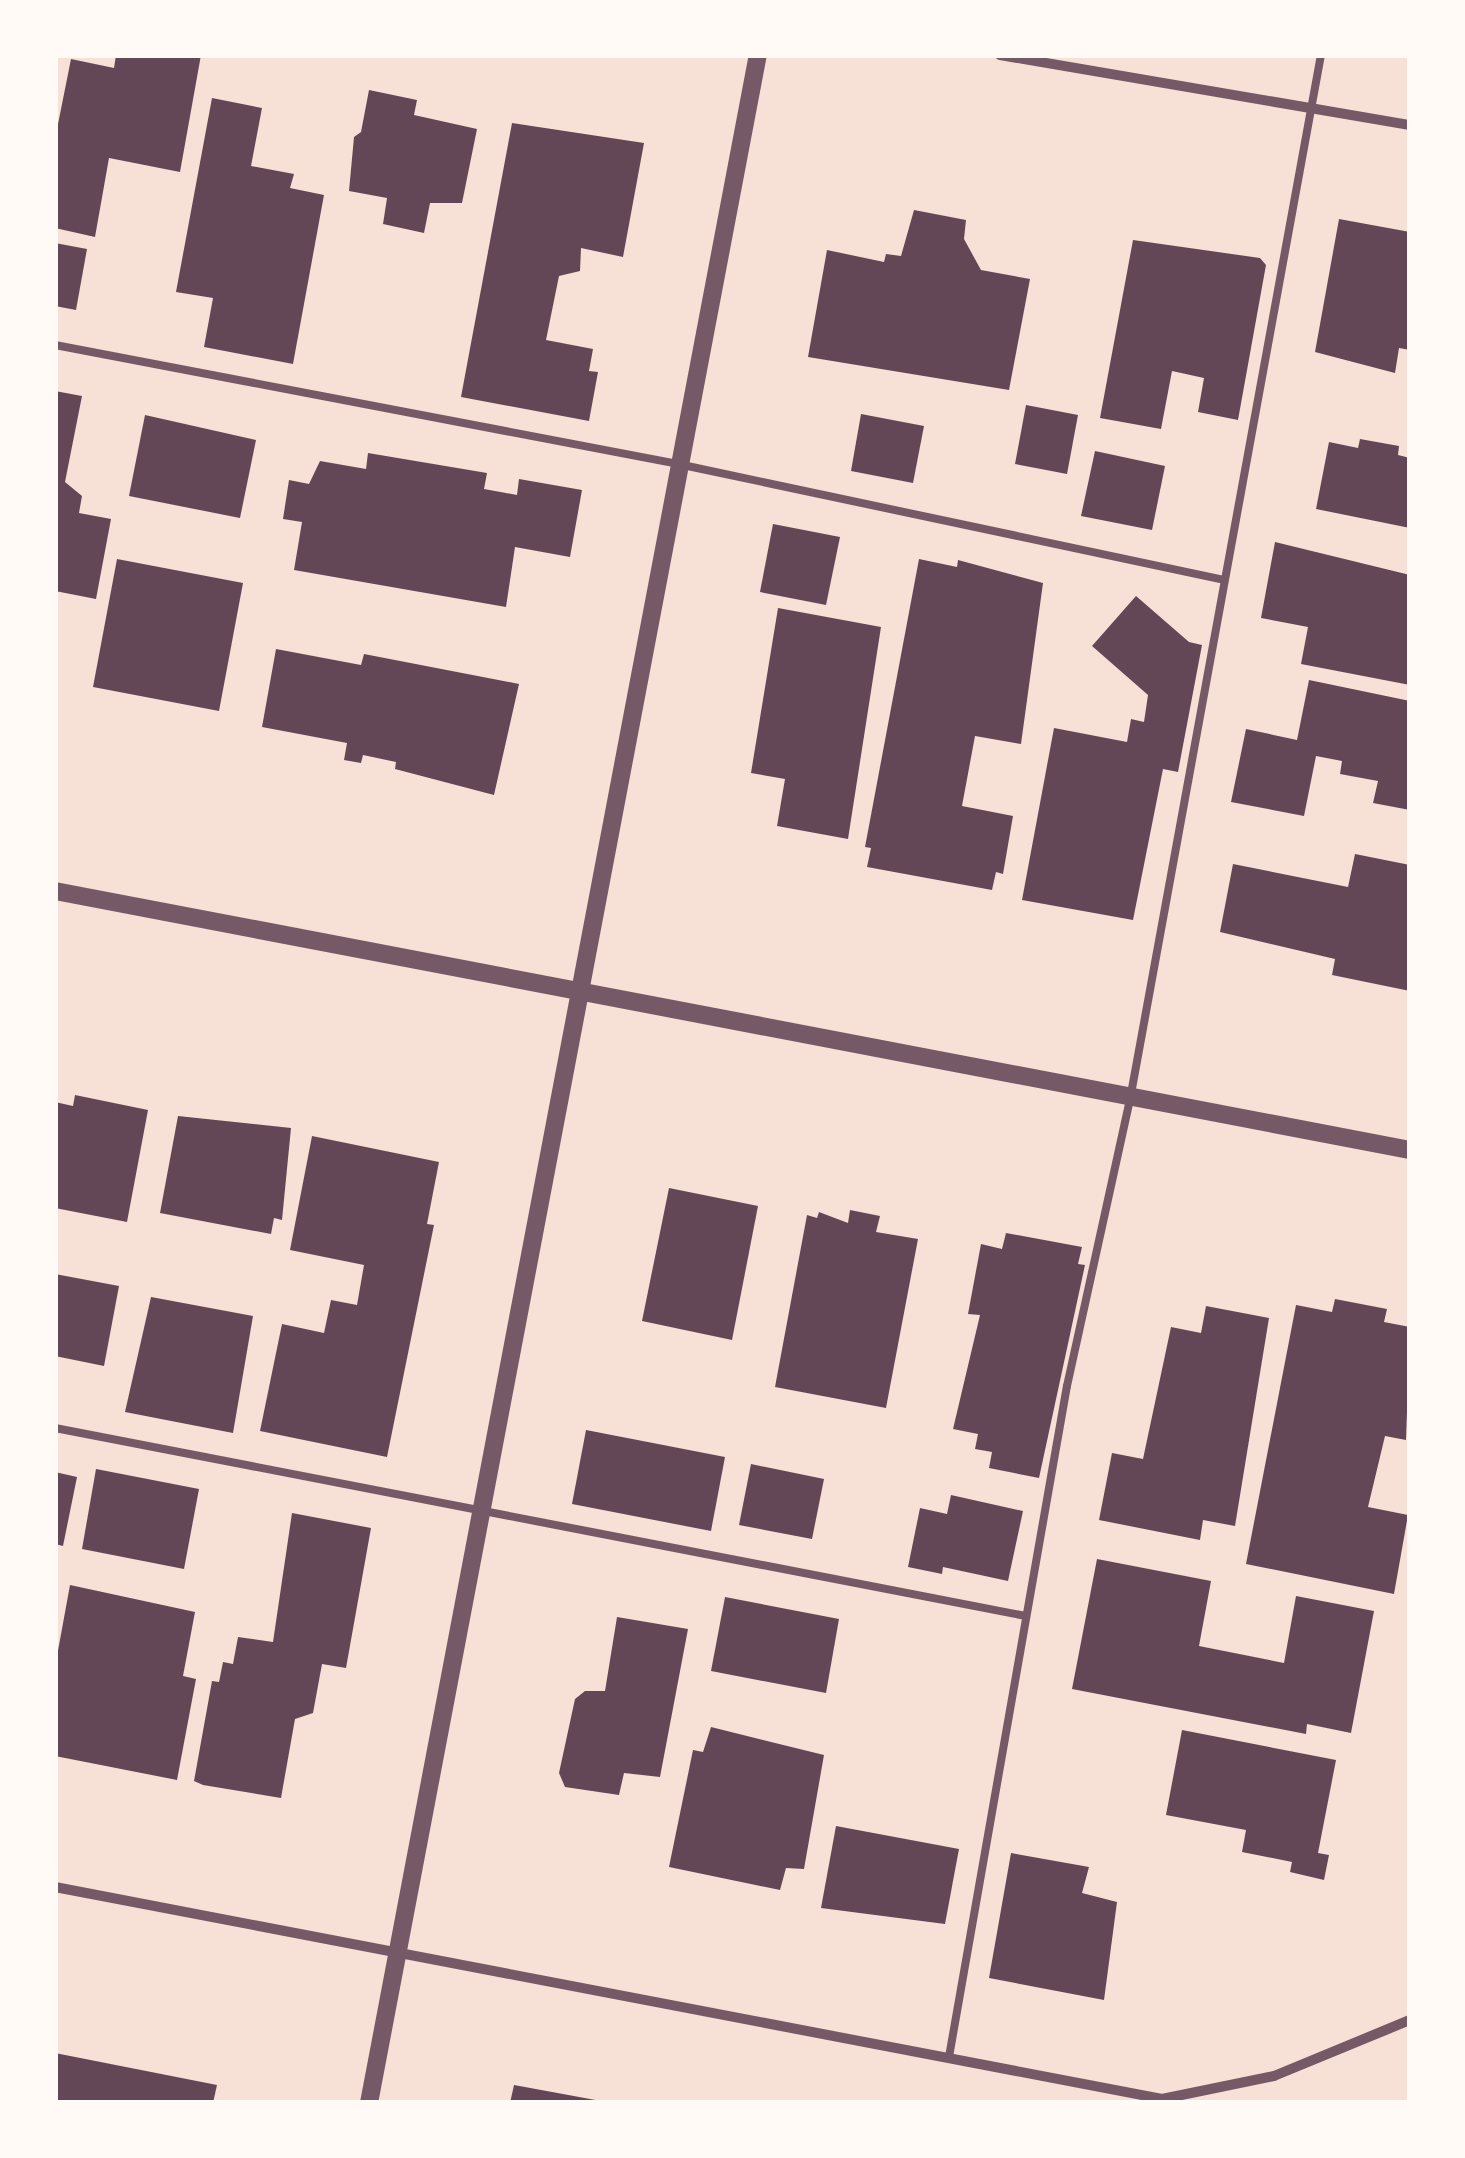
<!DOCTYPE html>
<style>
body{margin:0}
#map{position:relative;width:1465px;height:2158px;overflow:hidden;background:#f7e1d7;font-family:"IBM Plex Sans",sans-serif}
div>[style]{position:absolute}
.building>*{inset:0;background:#644757}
.service>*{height:8px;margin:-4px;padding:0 4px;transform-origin:4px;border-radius:4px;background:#755966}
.minor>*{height:10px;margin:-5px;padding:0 5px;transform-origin:5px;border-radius:5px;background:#755966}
.tertiary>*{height:18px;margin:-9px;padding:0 9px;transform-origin:9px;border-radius:9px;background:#755966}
span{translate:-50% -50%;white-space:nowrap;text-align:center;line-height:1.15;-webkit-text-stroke:8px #fffaf5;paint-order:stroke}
.frame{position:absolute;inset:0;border:58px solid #fffaf5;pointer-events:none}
</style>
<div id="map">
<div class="building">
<div style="clip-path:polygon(116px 55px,201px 55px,180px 172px,109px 158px,95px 237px,55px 228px,55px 139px,71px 59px,114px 68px)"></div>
<div style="clip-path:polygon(369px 90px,417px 100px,414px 115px,477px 129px,462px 203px,430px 203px,424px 233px,383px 224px,387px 198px,349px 191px,354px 137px,361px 132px)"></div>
<div style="clip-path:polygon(212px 98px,262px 108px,251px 166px,294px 174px,290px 188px,324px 195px,293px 364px,204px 347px,213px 298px,176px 292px)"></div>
<div style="clip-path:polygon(512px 123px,644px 143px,623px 257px,581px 248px,580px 271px,559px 276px,546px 340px,593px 349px,589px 371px,598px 372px,589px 421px,461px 397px)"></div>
<div style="clip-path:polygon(914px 210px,966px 220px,964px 239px,981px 270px,1030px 279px,1009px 390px,808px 357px,827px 250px,884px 262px,886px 254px,901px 256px)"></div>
<div style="clip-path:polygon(1339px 219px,1410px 232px,1410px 350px,1399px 348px,1395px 373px,1315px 352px)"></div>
<div style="clip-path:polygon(1133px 240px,1260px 258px,1266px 265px,1238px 420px,1198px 412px,1204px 378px,1172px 371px,1161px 429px,1100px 418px)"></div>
<div style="clip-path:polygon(55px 243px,87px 249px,76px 310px,55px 306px)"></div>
<div style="clip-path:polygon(55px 391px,82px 396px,65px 482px,82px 496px,79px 513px,111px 519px,96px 599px,55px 591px)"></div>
<div style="clip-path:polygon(1026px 405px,1078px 415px,1067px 474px,1015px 464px)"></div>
<div style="clip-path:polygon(861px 414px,924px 426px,913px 483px,851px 471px)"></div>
<div style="clip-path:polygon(145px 415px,256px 440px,240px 518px,129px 496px)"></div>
<div style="clip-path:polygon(1360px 439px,1399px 446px,1398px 455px,1410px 458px,1410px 528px,1316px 509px,1329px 442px,1358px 448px)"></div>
<div style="clip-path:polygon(1095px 451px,1165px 466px,1152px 530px,1081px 516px)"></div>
<div style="clip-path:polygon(368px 453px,487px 473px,484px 489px,517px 495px,519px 479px,582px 490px,570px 557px,515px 547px,506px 607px,294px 570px,302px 522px,283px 519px,289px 480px,309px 484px,320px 461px,366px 469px)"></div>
<div style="clip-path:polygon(773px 524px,840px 537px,826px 605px,760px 592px)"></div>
<div style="clip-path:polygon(1275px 542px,1410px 575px,1410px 685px,1301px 664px,1308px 627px,1261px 618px)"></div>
<div style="clip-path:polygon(117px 559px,243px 583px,219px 711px,93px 687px)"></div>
<div style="clip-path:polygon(919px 559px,957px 567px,958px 560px,1043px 583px,1021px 744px,975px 736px,962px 806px,1013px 816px,1003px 874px,996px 872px,992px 890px,867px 867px,871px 848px,865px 847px)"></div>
<div style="clip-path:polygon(1136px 596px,1189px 642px,1202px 645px,1178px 772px,1163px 769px,1133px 920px,1022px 900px,1054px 728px,1127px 742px,1131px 719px,1144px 722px,1148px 695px,1092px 646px)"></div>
<div style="clip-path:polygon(778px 608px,881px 627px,848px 839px,777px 826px,785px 779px,751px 773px)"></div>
<div style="clip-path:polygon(276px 649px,361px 665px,364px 654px,519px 684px,494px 795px,395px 769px,396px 762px,363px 755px,361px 763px,344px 760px,347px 743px,262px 727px)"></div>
<div style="clip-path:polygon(1309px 680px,1410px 701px,1410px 810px,1373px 803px,1378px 781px,1340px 774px,1342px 761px,1316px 756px,1304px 816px,1231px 802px,1246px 729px,1297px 740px)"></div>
<div style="clip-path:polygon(1355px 854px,1410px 865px,1410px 991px,1332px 975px,1335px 959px,1220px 932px,1233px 864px,1348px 887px)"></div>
<div style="clip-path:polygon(75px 1095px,148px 1110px,127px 1222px,55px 1208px,55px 1102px,73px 1106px)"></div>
<div style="clip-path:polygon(178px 1116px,291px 1128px,282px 1220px,274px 1218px,271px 1234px,160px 1213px)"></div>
<div style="clip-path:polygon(312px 1136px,439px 1162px,427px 1224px,434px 1225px,387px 1457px,260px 1431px,282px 1324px,324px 1333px,331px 1300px,357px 1305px,364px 1265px,290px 1250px)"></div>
<div style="clip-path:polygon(669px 1188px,758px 1206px,732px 1340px,642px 1321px)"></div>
<div style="clip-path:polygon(850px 1210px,880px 1216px,876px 1232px,918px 1239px,886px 1408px,775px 1387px,807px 1215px,817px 1218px,819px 1212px,848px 1223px)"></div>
<div style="clip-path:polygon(1006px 1233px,1082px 1247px,1078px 1264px,1085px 1265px,1039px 1478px,989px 1468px,992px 1452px,975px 1449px,978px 1434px,953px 1429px,980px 1315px,968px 1314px,981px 1244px,1002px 1249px)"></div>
<div style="clip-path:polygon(55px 1274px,119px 1286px,104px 1366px,55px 1356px)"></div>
<div style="clip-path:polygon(151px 1297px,253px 1316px,233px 1433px,125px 1412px)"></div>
<div style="clip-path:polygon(1335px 1299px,1387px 1309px,1384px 1322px,1410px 1327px,1406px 1440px,1385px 1436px,1368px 1507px,1408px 1515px,1394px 1594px,1246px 1564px,1296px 1305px,1332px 1312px)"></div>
<div style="clip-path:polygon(1206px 1306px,1269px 1318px,1235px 1526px,1203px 1520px,1200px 1540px,1099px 1520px,1112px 1453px,1143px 1459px,1171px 1327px,1201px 1333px)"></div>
<div style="clip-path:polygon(586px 1430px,725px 1457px,711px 1531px,572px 1504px)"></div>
<div style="clip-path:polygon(751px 1464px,824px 1479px,812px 1539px,739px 1525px)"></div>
<div style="clip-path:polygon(96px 1469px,199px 1489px,184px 1569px,82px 1549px)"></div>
<div style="clip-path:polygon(55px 1472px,77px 1477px,63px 1546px,55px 1544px)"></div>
<div style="clip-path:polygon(951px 1495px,1023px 1511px,1008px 1581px,943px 1567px,942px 1574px,908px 1567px,920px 1508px,947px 1514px)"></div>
<div style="clip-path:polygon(292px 1513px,371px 1528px,346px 1668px,322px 1664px,313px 1713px,295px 1719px,281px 1798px,203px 1785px,194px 1781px,212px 1681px,219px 1682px,223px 1662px,233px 1664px,238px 1637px,273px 1642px)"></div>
<div style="clip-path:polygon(1097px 1559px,1211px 1581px,1199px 1646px,1284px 1663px,1296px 1596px,1374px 1611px,1351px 1733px,1307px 1724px,1306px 1734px,1072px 1689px)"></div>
<div style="clip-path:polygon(70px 1585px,195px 1612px,183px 1676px,196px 1679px,177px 1780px,55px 1756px,55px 1667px)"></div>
<div style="clip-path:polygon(725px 1597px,839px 1619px,826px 1693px,711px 1671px)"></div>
<div style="clip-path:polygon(617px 1617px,688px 1629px,660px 1777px,624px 1773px,619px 1795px,565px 1787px,559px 1773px,575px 1699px,585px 1691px,605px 1691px)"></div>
<div style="clip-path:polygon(711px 1727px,824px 1755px,804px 1869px,786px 1868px,780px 1890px,669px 1867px,693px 1750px,703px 1752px)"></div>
<div style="clip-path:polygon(1182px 1730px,1336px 1760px,1318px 1853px,1329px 1855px,1324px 1880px,1290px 1872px,1292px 1862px,1242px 1852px,1246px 1830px,1166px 1815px)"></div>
<div style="clip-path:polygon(836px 1826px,959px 1849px,945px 1924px,821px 1908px)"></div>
<div style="clip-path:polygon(1011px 1853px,1089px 1867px,1082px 1893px,1117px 1902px,1104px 2000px,989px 1978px)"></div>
<div style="clip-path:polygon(55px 2053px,217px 2085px,213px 2103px,55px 2103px)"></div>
<div style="clip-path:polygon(514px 2085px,601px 2101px,601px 2103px,510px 2103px)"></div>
</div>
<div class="service">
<div style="left:55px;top:345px;width:634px;rotate:10.81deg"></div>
<div style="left:678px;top:464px;width:558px;rotate:11.99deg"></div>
<div style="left:55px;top:1428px;width:989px;rotate:10.96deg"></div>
<div style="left:949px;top:2057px;width:681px;rotate:-80.03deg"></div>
<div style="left:1067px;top:1386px;width:299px;rotate:-77.6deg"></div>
<div style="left:1131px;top:1094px;width:1056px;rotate:-79.64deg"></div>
</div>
<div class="minor">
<div style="left:1000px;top:55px;width:416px;rotate:9.7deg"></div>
<div style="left:55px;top:1887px;width:1127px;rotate:10.84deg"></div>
<div style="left:1162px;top:2099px;width:114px;rotate:-11.6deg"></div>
<div style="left:1274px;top:2076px;width:147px;rotate:-22.4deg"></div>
</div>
<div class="tertiary">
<div style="left:55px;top:891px;width:1380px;rotate:10.82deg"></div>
<div style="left:369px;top:2103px;width:2085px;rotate:-79.25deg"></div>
</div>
<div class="frame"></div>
</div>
